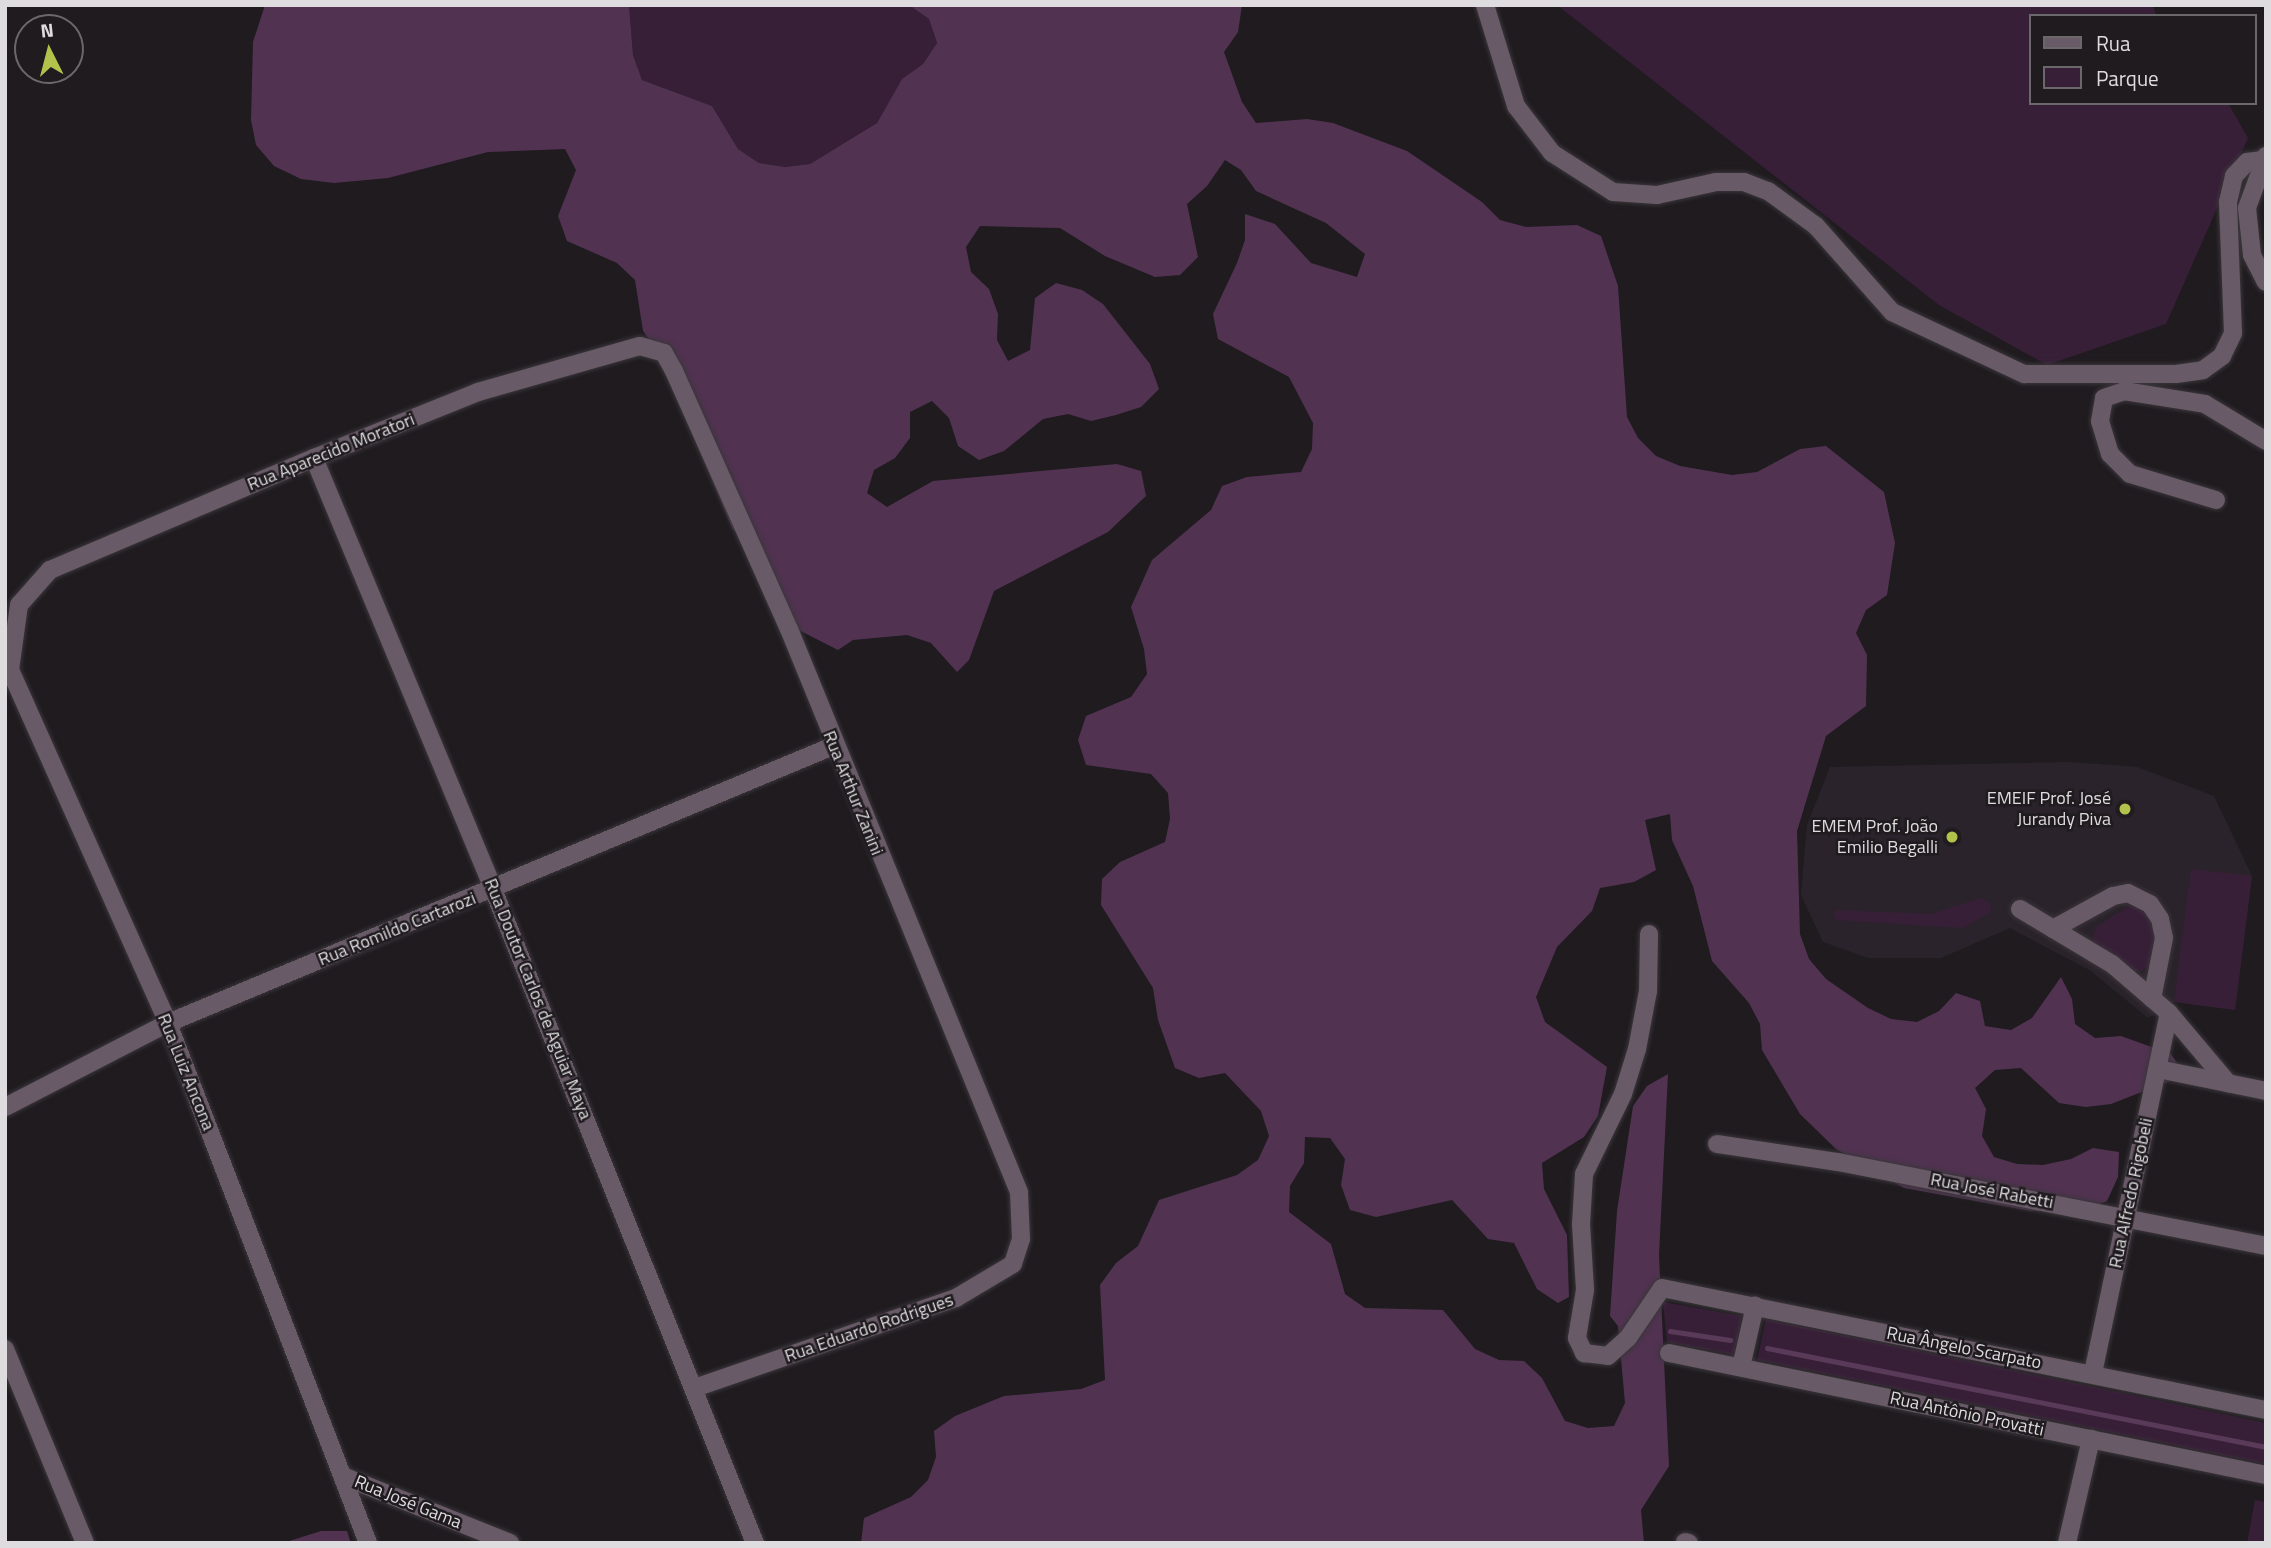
<!DOCTYPE html>
<meta charset="utf-8">
<style>
body{margin:0}
#map{position:relative;width:2271px;height:1548px;overflow:hidden;background:#1f1b1f;font-family:"Titillium Web",sans-serif}
div>[style]{position:absolute}
.built>*{inset:0;background:#2b232b}
.green>*{inset:0;background:#381f38}
.forest>*{inset:0;background:#513351}
.stream>*{height:5px;margin:-2.5px;padding:0 2.5px;transform-origin:2.5px;border-radius:2.5px;background:#593a59}
.roads{filter:drop-shadow(0 0 2px #3a363a) drop-shadow(0 0 2px #3a363a)}
.minor>*{height:18px;margin:-9px;padding:0 9px;transform-origin:9px;border-radius:9px;background:#695a68}
.dots>*{width:19px;height:19px;translate:-50% -50%;box-sizing:border-box;border:4px solid #1f1b1f;border-radius:50%}
span{translate:-50% -50%;white-space:nowrap;text-align:center;line-height:1.15;-webkit-text-stroke:5px #1f1b1f;paint-order:stroke}
.street-label{font-size:18px;color:#dedcde}
.poi-label{font-size:18px;color:#dedcde}
.right{translate:-100% -50%;text-align:right}
.frame{position:absolute;inset:0;border:7px solid #dedcde;pointer-events:none}
.legend{position:absolute;left:2029px;top:14px;width:228px;height:91px;box-sizing:border-box;background:#1f1b1f;border:2px solid #6b686b;margin:0;padding:9px 12px;list-style:none;font-size:21px;color:#dedcde}
.legend li{display:flex;align-items:center;gap:14px;height:35px}
.legend b{width:35px;border:2px solid #6b686b}
.north{position:absolute;left:14px;top:14px;width:70px;height:70px;box-sizing:border-box;background:#1f1b1f;border:2px solid #6b686b;border-radius:50%;rotate:354deg;font-size:19px;font-weight:700;line-height:28px;text-align:center;color:#dedcde}
.north::after{content:'';display:block;margin:auto;width:24px;height:32px;background:#b3c24b;clip-path:polygon(50% 0,100% 100%,50% 72%,0 100%)}
</style>
<div id="map">
<div class="built">
<div style="clip-path:polygon(2071px 762px,2137px 767px,2214px 796px,2252px 876px,2235px 1010px,2175px 1002px,2148px 1018px,2091px 971px,2010px 928px,1941px 958px,1868px 958px,1823px 942px,1801px 895px,1807px 825px,1830px 767px)"></div>
</div>
<div class="green">
<div style="clip-path:polygon(629px 5px,909px 5px,929px 19px,937px 43px,923px 64px,902px 79px,877px 123px,810px 164px,785px 167px,759px 163px,738px 149px,712px 106px,642px 80px,633px 55px)"></div>
<div style="clip-path:polygon(1557px 5px,2153px 5px,2156px 16px,2031px 16px,2031px 103px,2228px 103px,2248px 138px,2166px 324px,2047px 365px,1939px 305px)"></div>
<div style="clip-path:polygon(2191px 869px,2252px 876px,2235px 1010px,2174px 1002px)"></div>
<div style="clip-path:polygon(1981px 898px,1991px 904px,1990px 912px,1963px 928px,1837px 920px,1833px 915px,1837px 910px,1931px 914px)"></div>
<div style="clip-path:polygon(2129px 906px,2145px 910px,2155px 928px,2150px 966px,2140px 971px,2134px 971px,2092px 942px,2096px 927px)"></div>
<div style="clip-path:polygon(1663px 1302px,1742px 1316px,1734px 1355px,1667px 1342px)"></div>
<div style="clip-path:polygon(1766px 1319px,2266px 1423px,2266px 1464px,1757px 1360px)"></div>
<div style="clip-path:polygon(2255px 1500px,2266px 1502px,2266px 1543px,2247px 1543px)"></div>
</div>
<div class="forest">
<div style="clip-path:polygon(265px 5px,629px 5px,633px 55px,642px 80px,712px 106px,738px 149px,759px 163px,785px 167px,810px 164px,877px 123px,902px 79px,923px 64px,937px 43px,929px 19px,909px 5px,1242px 5px,1238px 32px,1224px 52px,1242px 102px,1256px 123px,1307px 119px,1333px 123px,1407px 151px,1482px 202px,1500px 220px,1526px 227px,1577px 225px,1601px 236px,1618px 286px,1627px 417px,1638px 438px,1656px 456px,1680px 466px,1732px 475px,1757px 472px,1800px 449px,1826px 446px,1884px 492px,1895px 543px,1887px 595px,1866px 610px,1856px 633px,1867px 655px,1866px 706px,1826px 736px,1797px 831px,1800px 934px,1809px 959px,1826px 979px,1868px 1008px,1891px 1019px,1917px 1022px,1939px 1011px,1956px 993px,1980px 1001px,1985px 1026px,2011px 1030px,2032px 1018px,2061px 977px,2072px 999px,2075px 1024px,2095px 1038px,2121px 1036px,2171px 1054px,2185px 1075px,2111px 1104px,2086px 1107px,2059px 1103px,2021px 1068px,1995px 1070px,1975px 1088px,1986px 1109px,1982px 1136px,1994px 1157px,2017px 1164px,2043px 1165px,2071px 1159px,2093px 1148px,2119px 1152px,2118px 1177px,2107px 1201px,2082px 1210px,2031px 1211px,1904px 1188px,1836px 1149px,1800px 1114px,1762px 1050px,1760px 1024px,1749px 1003px,1712px 961px,1693px 886px,1672px 840px,1670px 814px,1645px 820px,1656px 870px,1634px 882px,1600px 888px,1592px 911px,1557px 947px,1536px 997px,1545px 1022px,1607px 1067px,1598px 1116px,1584px 1137px,1542px 1163px,1544px 1189px,1567px 1235px,1569px 1297px,1558px 1303px,1537px 1289px,1514px 1243px,1488px 1239px,1452px 1200px,1376px 1217px,1350px 1210px,1341px 1185px,1345px 1159px,1330px 1138px,1305px 1137px,1304px 1163px,1290px 1186px,1289px 1212px,1331px 1244px,1345px 1294px,1365px 1308px,1443px 1310px,1475px 1349px,1499px 1360px,1524px 1361px,1542px 1378px,1565px 1421px,1588px 1428px,1614px 1426px,1625px 1403px,1618px 1326px,1610px 1316px,1617px 1211px,1633px 1106px,1647px 1086px,1668px 1074px,1659px 1255px,1669px 1466px,1641px 1510px,1644px 1543px,861px 1543px,864px 1518px,911px 1497px,928px 1480px,936px 1457px,934px 1431px,955px 1416px,1004px 1396px,1081px 1389px,1105px 1380px,1100px 1285px,1116px 1263px,1138px 1246px,1159px 1200px,1237px 1175px,1258px 1160px,1269px 1136px,1261px 1111px,1225px 1073px,1199px 1078px,1175px 1068px,1158px 1020px,1153px 988px,1101px 905px,1102px 879px,1120px 862px,1165px 842px,1170px 819px,1168px 793px,1151px 774px,1086px 765px,1078px 740px,1086px 716px,1131px 697px,1147px 674px,1144px 649px,1131px 607px,1152px 560px,1211px 510px,1222px 486px,1247px 477px,1301px 472px,1312px 449px,1313px 423px,1289px 377px,1218px 339px,1213px 314px,1237px 263px,1245px 240px,1245px 214px,1275px 224px,1311px 263px,1357px 277px,1365px 254px,1326px 223px,1256px 191px,1241px 170px,1225px 160px,1207px 186px,1187px 204px,1198px 257px,1180px 275px,1155px 277px,1105px 256px,1060px 228px,980px 226px,966px 247px,971px 272px,989px 289px,998px 314px,997px 340px,1008px 361px,1030px 350px,1035px 298px,1056px 283px,1082px 290px,1103px 304px,1150px 364px,1159px 389px,1141px 407px,1116px 415px,1091px 421px,1068px 414px,1043px 419px,1004px 451px,979px 460px,958px 446px,949px 418px,932px 401px,910px 412px,910px 438px,895px 458px,874px 470px,867px 493px,887px 507px,933px 481px,1117px 464px,1141px 471px,1146px 496px,1108px 532px,994px 591px,969px 660px,957px 672px,931px 643px,907px 635px,853px 640px,838px 650px,779px 620px,750px 549px,732px 528px,658px 352px,643px 331px,635px 280px,617px 263px,567px 241px,558px 216px,576px 170px,565px 149px,488px 152px,388px 178px,334px 183px,301px 179px,274px 166px,256px 145px,251px 120px,253px 42px)"></div>
<div style="clip-path:polygon(321px 1531px,347px 1531px,351px 1543px,283px 1543px)"></div>
</div>
<div class="stream">
<div style="left:1670px;top:1331px;width:61px;rotate:8.5deg"></div>
<div style="left:1767px;top:1348px;width:509px;rotate:11.22deg"></div>
</div>
<div class="roads">
<div class="minor">
<div style="left:1485px;top:5px;width:106px;rotate:72.9deg"></div>
<div style="left:1516px;top:106px;width:59px;rotate:52.5deg"></div>
<div style="left:1552px;top:153px;width:72px;rotate:32.6deg"></div>
<div style="left:1613px;top:192px;width:44px;rotate:3.9deg"></div>
<div style="left:1657px;top:195px;width:60px;rotate:-12.4deg"></div>
<div style="left:1716px;top:182px;width:28px"></div>
<div style="left:1744px;top:182px;width:26px;rotate:21deg"></div>
<div style="left:1768px;top:191px;width:59px;rotate:36.1deg"></div>
<div style="left:1816px;top:226px;width:115px;rotate:48.5deg"></div>
<div style="left:1892px;top:312px;width:146px;rotate:25.2deg"></div>
<div style="left:2024px;top:374px;width:152px"></div>
<div style="left:2176px;top:374px;width:27px;rotate:-8deg"></div>
<div style="left:2203px;top:370px;width:24px;rotate:-36deg"></div>
<div style="left:2222px;top:356px;width:25px;rotate:-64deg"></div>
<div style="left:2233px;top:333px;width:131px;rotate:-92.2deg"></div>
<div style="left:2228px;top:202px;width:27px;rotate:-77deg"></div>
<div style="left:2234px;top:176px;width:19px;rotate:-47deg"></div>
<div style="left:2247px;top:162px;width:16px;rotate:-7deg"></div>
<div style="left:2266px;top:156px;width:55px;rotate:110.1deg"></div>
<div style="left:2247px;top:208px;width:47px;rotate:83.9deg"></div>
<div style="left:2252px;top:255px;width:30px;rotate:63deg"></div>
<div style="left:314px;top:458px;width:467px;rotate:67.4deg"></div>
<div style="left:493px;top:889px;width:705px;rotate:68.17deg"></div>
<div style="left:2216px;top:500px;width:90px;rotate:-163.2deg"></div>
<div style="left:2130px;top:474px;width:28px;rotate:-135deg"></div>
<div style="left:2110px;top:454px;width:34px;rotate:-107deg"></div>
<div style="left:2100px;top:421px;width:23px;rotate:-80deg"></div>
<div style="left:2104px;top:398px;width:21px;rotate:-19deg"></div>
<div style="left:2124px;top:391px;width:82px;rotate:9.1deg"></div>
<div style="left:2205px;top:404px;width:71px;rotate:31.2deg"></div>
<div style="left:2020px;top:909px;width:107px;rotate:30.9deg"></div>
<div style="left:2112px;top:964px;width:75px;rotate:40.7deg"></div>
<div style="left:2169px;top:1013px;width:92px;rotate:49.9deg"></div>
<div style="left:2053px;top:929px;width:68px;rotate:-28.8deg"></div>
<div style="left:2113px;top:896px;width:15px;rotate:-11deg"></div>
<div style="left:2128px;top:893px;width:25px;rotate:27deg"></div>
<div style="left:2150px;top:904px;width:18px;rotate:56deg"></div>
<div style="left:2160px;top:919px;width:19px;rotate:78deg"></div>
<div style="left:2164px;top:938px;width:62px;rotate:101.1deg"></div>
<div style="left:1649px;top:934px;width:57px;rotate:91deg"></div>
<div style="left:1648px;top:991px;width:59px;rotate:100.7deg"></div>
<div style="left:1637px;top:1049px;width:47px;rotate:107.3deg"></div>
<div style="left:1623px;top:1094px;width:89px;rotate:116deg"></div>
<div style="left:1584px;top:1174px;width:50px;rotate:93.4deg"></div>
<div style="left:1581px;top:1224px;width:66px;rotate:86.5deg"></div>
<div style="left:1585px;top:1290px;width:49px;rotate:99.5deg"></div>
<div style="left:1577px;top:1338px;width:17px;rotate:65deg"></div>
<div style="left:1584px;top:1353px;width:24px;rotate:7deg"></div>
<div style="left:1608px;top:1356px;width:27px;rotate:-42deg"></div>
<div style="left:1628px;top:1338px;width:60px;rotate:-55.8deg"></div>
<div style="left:1662px;top:1288px;width:616px;rotate:11.42deg"></div>
<div style="left:2158px;top:1069px;width:110px;rotate:11.5deg"></div>
<div style="left:5px;top:1107px;width:183px;rotate:-27.3deg"></div>
<div style="left:168px;top:1023px;width:720px;rotate:-22.61deg"></div>
<div style="left:1717px;top:1144px;width:122px;rotate:8.5deg"></div>
<div style="left:1838px;top:1162px;width:436px;rotate:11.1deg"></div>
<div style="left:5px;top:1349px;width:210px;rotate:67.6deg"></div>
<div style="left:1669px;top:1353px;width:609px;rotate:11.55deg"></div>
<div style="left:1741px;top:1367px;width:63px;rotate:-77.1deg"></div>
<div style="left:2093px;top:1373px;width:368px;rotate:-78.1deg"></div>
<div style="left:345px;top:1477px;width:178px;rotate:21.8deg"></div>
<div style="left:1685px;top:1542px;width:4px;rotate:14deg"></div>
<div style="left:368px;top:1543px;width:557px;rotate:-111.04deg"></div>
<div style="left:168px;top:1023px;width:387px;rotate:-114.1deg"></div>
<div style="left:10px;top:670px;width:66px;rotate:-82.1deg"></div>
<div style="left:19px;top:605px;width:47px;rotate:-48.5deg"></div>
<div style="left:50px;top:570px;width:287px;rotate:-23deg"></div>
<div style="left:314px;top:458px;width:177px;rotate:-21.9deg"></div>
<div style="left:478px;top:392px;width:168px;rotate:-15.9deg"></div>
<div style="left:640px;top:346px;width:25px;rotate:16deg"></div>
<div style="left:664px;top:353px;width:21px;rotate:61deg"></div>
<div style="left:674px;top:371px;width:282px;rotate:66deg"></div>
<div style="left:789px;top:629px;width:608px;rotate:67.78deg"></div>
<div style="left:1019px;top:1192px;width:47px;rotate:87.6deg"></div>
<div style="left:1021px;top:1239px;width:26px;rotate:108deg"></div>
<div style="left:1013px;top:1264px;width:66px;rotate:149.2deg"></div>
<div style="left:956px;top:1298px;width:276px;rotate:161deg"></div>
<div style="left:2067px;top:1543px;width:107px;rotate:-77deg"></div>
</div>
</div>
<div class="dots">
<div style="left:2125px;top:809px;background:#b3c24b"></div>
<div style="left:1952px;top:837px;background:#b3c24b"></div>
</div>
<div class="street-label">
<span style="left:331px;top:452px;rotate:-22deg">Rua Aparecido Moratori</span>
<span style="left:853px;top:793px;rotate:68deg">Rua Arthur Zanini</span>
<span style="left:397px;top:929px;rotate:-22deg">Rua Romildo Cartarozi</span>
<span style="left:538px;top:999px;rotate:68deg">Rua Doutor Carlos de Aguiar Maya</span>
<span style="left:186px;top:1072px;rotate:68deg">Rua Luiz Ancona</span>
<span style="left:1992px;top:1191px;rotate:11deg">Rua José Rabetti</span>
<span style="left:2131px;top:1193px;rotate:-78deg">Rua Alfredo Rigobeli</span>
<span style="left:869px;top:1328px;rotate:-19deg">Rua Eduardo Rodrigues</span>
<span style="left:1964px;top:1348px;rotate:11deg">Rua Ângelo Scarpato</span>
<span style="left:1967px;top:1414px;rotate:12deg">Rua Antônio Provatti</span>
<span style="left:408px;top:1502px;rotate:22deg">Rua José Gama</span>
</div>
<div class="poi-label">
<span class="right" style="left:2111px;top:809px">EMEIF Prof. José<br>Jurandy Piva</span>
<span class="right" style="left:1938px;top:837px">EMEM Prof. João<br>Emilio Begalli</span>
</div>
<div class="frame"></div>
<ul class="legend">
<li><b style="height:9px;background:#695a68"></b>Rua</li>
<li><b style="height:19px;background:#381f38"></b>Parque</li>
</ul>
<div class="north">N</div>
</div>
